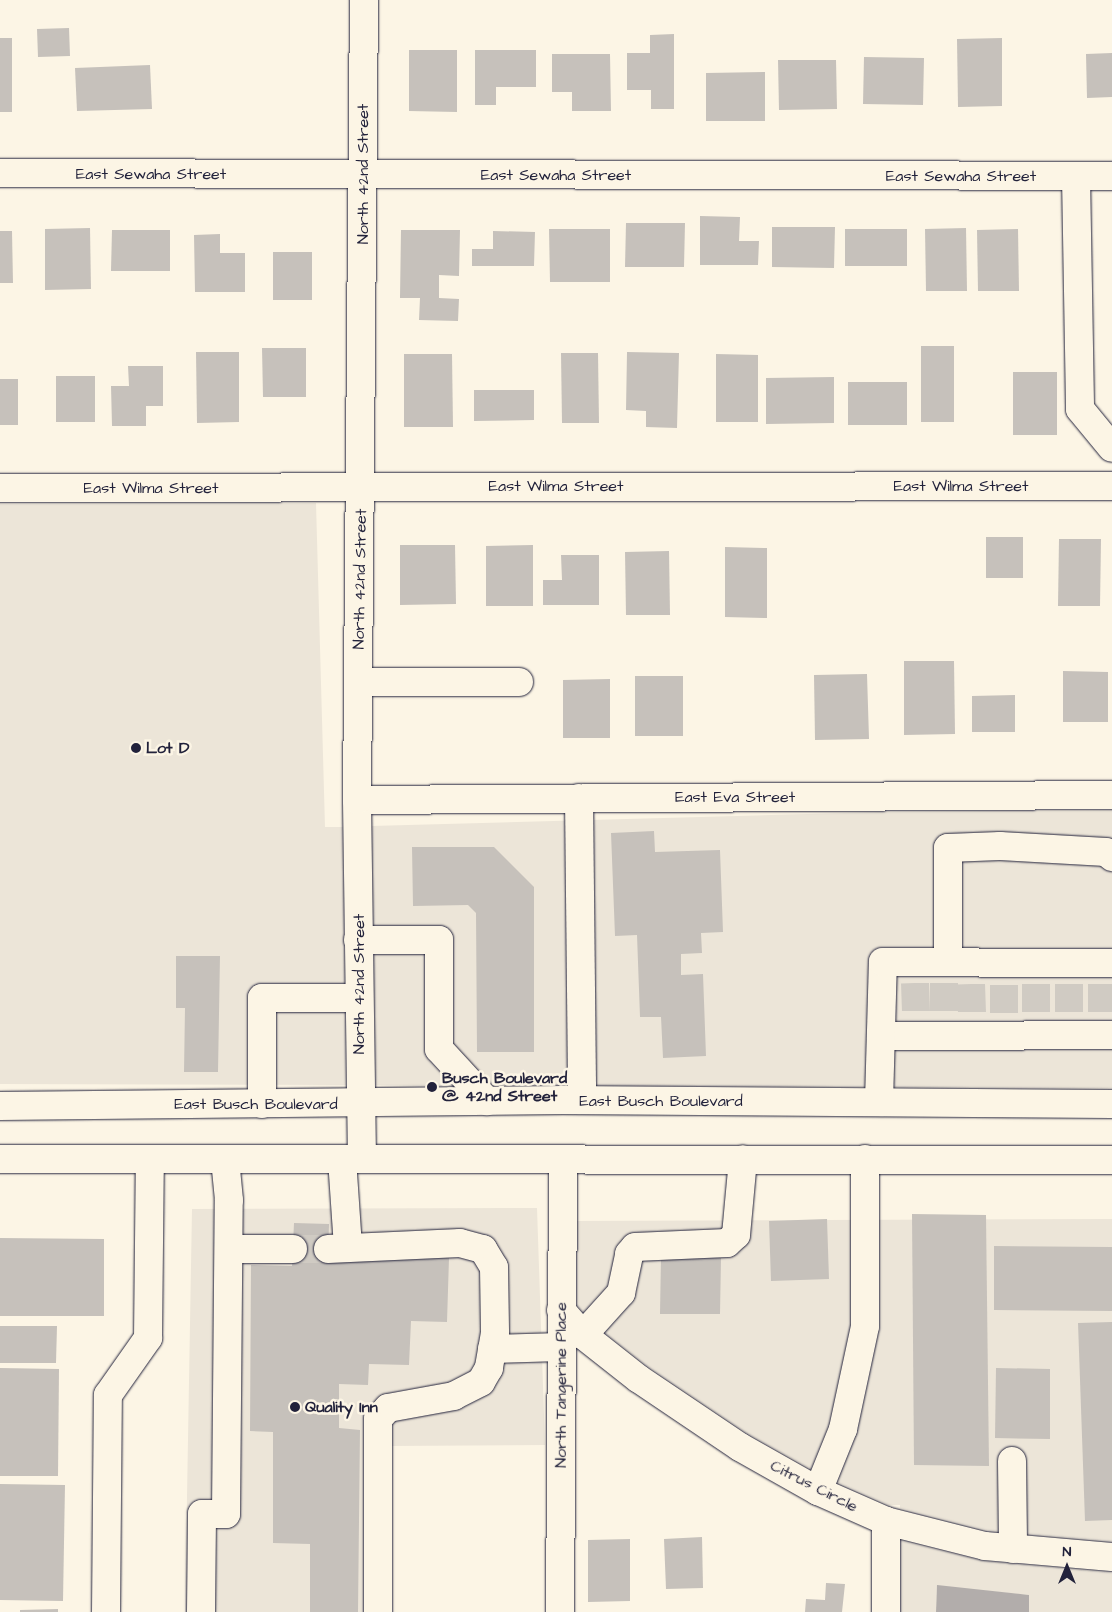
<!DOCTYPE html>
<style>
body{margin:0}
#map{position:relative;width:1112px;height:1612px;overflow:hidden;background:#fcf5e5;font-family:"Architects Daughter",sans-serif}
div>[style]{position:absolute}
.built>*{inset:0;background:#ece5d8}
.water>*{inset:0;background:#b2adab}
.building>*{inset:0;background:#c6c1bb}
.minor-tunnel>*{height:28px;margin-top:-14px;transform-origin:0;background:repeating-linear-gradient(90deg,#d0cbc3 0 28px,transparent 0 42px)}
.roads{filter:drop-shadow(0 0 1px #22223b) drop-shadow(0 0 1px #22223b)}
.minor>*{height:28px;margin:-14px;padding:0 14px;transform-origin:14px;border-radius:14px;background:#fcf5e5}
.major>*{height:28px;margin:-14px;padding:0 14px;transform-origin:14px;border-radius:14px;background:#fcf5e5}
.dots>*{width:14px;height:14px;translate:-50% -50%;box-sizing:border-box;border:2px solid #fcf5e5;border-radius:50%}
span{translate:-50% -50%;white-space:nowrap;text-align:center;line-height:1.15;-webkit-text-stroke:5px #fcf5e5;paint-order:stroke}
.street-label{font-size:16px;color:#22223b}
.poi-label{font-size:16px;color:#22223b;font-weight:700}
.left{translate:0 -50%;text-align:left}
.north{position:absolute;left:1042px;top:1542px;width:50px;height:50px;-webkit-text-stroke:4px #fcf5e5;paint-order:stroke;rotate:0deg;font-size:14px;font-weight:700;line-height:20px;text-align:center;color:#22223b}
.north::after{content:'';display:block;margin:auto;width:18px;height:22px;background:#22223b;clip-path:polygon(50% 0,100% 100%,50% 72%,0 100%)}
</style>
<div id="map">
<div class="built">
<div style="clip-path:polygon(316px 503px,325px 827px,343px 827px,346px 1085px,0 1084px,0 504px)"></div>
<div style="clip-path:polygon(1112px 810px,1112px 1088px,374px 1085px,371px 826px,881px 812px)"></div>
<div style="clip-path:polygon(537px 1208px,545px 1445px,389px 1446px,390px 1612px,185px 1612px,192px 1209px)"></div>
<div style="clip-path:polygon(1112px 1219px,1112px 1541px,987px 1530px,900px 1508px,900px 1505px,889px 1505px,824px 1476px,747px 1433px,646px 1365px,592px 1323px,575px 1303px,575px 1221px)"></div>
<div style="clip-path:polygon(900px 1541px,984px 1561px,1112px 1573px,1112px 1612px,1029px 1612px,1029px 1595px,937px 1586px,936px 1612px,900px 1612px)"></div>
</div>
<div class="water">
<div style="clip-path:polygon(937px 1585px,1029px 1595px,1029px 1612px,936px 1612px)"></div>
</div>
<div class="building">
<div style="clip-path:polygon(69px 28px,70px 56px,38px 57px,37px 29px)"></div>
<div style="clip-path:polygon(674px 34px,674px 109px,651px 109px,651px 90px,627px 90px,627px 53px,650px 53px,650px 35px)"></div>
<div style="clip-path:polygon(0 38px,12px 38px,12px 112px,0 112px)"></div>
<div style="clip-path:polygon(1002px 38px,1002px 106px,958px 107px,957px 39px)"></div>
<div style="clip-path:polygon(409px 50px,457px 50px,457px 112px,409px 111px)"></div>
<div style="clip-path:polygon(475px 50px,536px 50px,536px 87px,496px 87px,496px 105px,475px 105px)"></div>
<div style="clip-path:polygon(1112px 53px,1112px 97px,1087px 98px,1086px 54px)"></div>
<div style="clip-path:polygon(552px 54px,610px 54px,611px 111px,572px 111px,572px 92px,552px 92px)"></div>
<div style="clip-path:polygon(864px 57px,924px 58px,923px 105px,863px 104px)"></div>
<div style="clip-path:polygon(778px 60px,836px 60px,837px 109px,779px 110px)"></div>
<div style="clip-path:polygon(150px 65px,152px 109px,77px 111px,75px 68px)"></div>
<div style="clip-path:polygon(765px 72px,765px 121px,706px 121px,706px 73px)"></div>
<div style="clip-path:polygon(700px 216px,740px 217px,739px 241px,759px 241px,758px 265px,700px 265px)"></div>
<div style="clip-path:polygon(626px 223px,685px 223px,684px 267px,625px 267px)"></div>
<div style="clip-path:polygon(772px 227px,835px 227px,834px 268px,772px 267px)"></div>
<div style="clip-path:polygon(90px 228px,91px 289px,45px 290px,45px 229px)"></div>
<div style="clip-path:polygon(966px 228px,967px 291px,926px 291px,925px 229px)"></div>
<div style="clip-path:polygon(549px 229px,610px 229px,610px 282px,550px 282px)"></div>
<div style="clip-path:polygon(845px 229px,907px 229px,907px 266px,845px 266px)"></div>
<div style="clip-path:polygon(1018px 229px,1019px 291px,978px 291px,977px 230px)"></div>
<div style="clip-path:polygon(112px 230px,170px 230px,170px 271px,111px 271px)"></div>
<div style="clip-path:polygon(401px 230px,460px 230px,459px 276px,439px 275px,439px 298px,459px 299px,458px 321px,419px 320px,420px 298px,400px 298px)"></div>
<div style="clip-path:polygon(0 231px,12px 231px,13px 283px,0 283px)"></div>
<div style="clip-path:polygon(493px 231px,535px 232px,534px 266px,472px 266px,472px 249px,493px 249px)"></div>
<div style="clip-path:polygon(220px 234px,220px 253px,245px 253px,245px 292px,195px 292px,194px 235px)"></div>
<div style="clip-path:polygon(273px 252px,312px 252px,312px 300px,273px 300px)"></div>
<div style="clip-path:polygon(921px 346px,954px 346px,954px 422px,921px 422px)"></div>
<div style="clip-path:polygon(262px 348px,306px 348px,306px 397px,263px 397px)"></div>
<div style="clip-path:polygon(196px 352px,239px 352px,239px 422px,197px 423px)"></div>
<div style="clip-path:polygon(627px 352px,679px 353px,677px 428px,646px 427px,646px 411px,626px 410px)"></div>
<div style="clip-path:polygon(561px 353px,598px 353px,599px 423px,562px 423px)"></div>
<div style="clip-path:polygon(404px 354px,452px 354px,453px 427px,404px 427px)"></div>
<div style="clip-path:polygon(716px 354px,758px 355px,758px 422px,716px 422px)"></div>
<div style="clip-path:polygon(128px 366px,163px 366px,163px 406px,146px 406px,146px 426px,112px 426px,111px 386px,129px 386px)"></div>
<div style="clip-path:polygon(1013px 372px,1057px 372px,1057px 435px,1013px 435px)"></div>
<div style="clip-path:polygon(56px 376px,95px 376px,95px 422px,56px 422px)"></div>
<div style="clip-path:polygon(834px 377px,834px 423px,766px 424px,766px 378px)"></div>
<div style="clip-path:polygon(0 379px,18px 379px,18px 425px,0 425px)"></div>
<div style="clip-path:polygon(848px 382px,907px 382px,907px 425px,848px 425px)"></div>
<div style="clip-path:polygon(474px 390px,534px 390px,534px 420px,474px 421px)"></div>
<div style="clip-path:polygon(986px 537px,1023px 537px,1023px 578px,986px 578px)"></div>
<div style="clip-path:polygon(1059px 539px,1101px 539px,1100px 606px,1058px 606px)"></div>
<div style="clip-path:polygon(400px 545px,455px 545px,456px 604px,400px 605px)"></div>
<div style="clip-path:polygon(533px 545px,533px 606px,486px 606px,486px 546px)"></div>
<div style="clip-path:polygon(725px 547px,767px 548px,767px 618px,725px 617px)"></div>
<div style="clip-path:polygon(669px 551px,670px 615px,626px 615px,625px 552px)"></div>
<div style="clip-path:polygon(561px 555px,599px 555px,599px 605px,543px 605px,543px 580px,562px 580px)"></div>
<div style="clip-path:polygon(904px 661px,954px 661px,955px 734px,904px 735px)"></div>
<div style="clip-path:polygon(1063px 671px,1108px 672px,1108px 722px,1063px 722px)"></div>
<div style="clip-path:polygon(867px 674px,869px 739px,815px 740px,814px 675px)"></div>
<div style="clip-path:polygon(635px 676px,683px 676px,683px 736px,635px 736px)"></div>
<div style="clip-path:polygon(610px 679px,610px 738px,563px 738px,563px 680px)"></div>
<div style="clip-path:polygon(1015px 695px,1015px 732px,972px 732px,972px 696px)"></div>
<div style="clip-path:polygon(654px 831px,655px 852px,720px 850px,723px 932px,701px 933px,702px 953px,681px 954px,681px 975px,703px 974px,706px 1056px,663px 1058px,661px 1017px,640px 1017px,637px 935px,615px 936px,611px 833px)"></div>
<div style="clip-path:polygon(412px 847px,494px 847px,534px 887px,534px 1052px,477px 1052px,476px 913px,468px 905px,413px 906px)"></div>
<div style="clip-path:polygon(176px 956px,220px 956px,218px 1072px,184px 1072px,185px 1008px,176px 1008px)"></div>
<div style="clip-path:polygon(912px 1214px,986px 1215px,989px 1466px,914px 1465px)"></div>
<div style="clip-path:polygon(827px 1219px,829px 1279px,771px 1281px,769px 1221px)"></div>
<div style="clip-path:polygon(294px 1223px,329px 1224px,328px 1256px,449px 1258px,447px 1322px,411px 1321px,409px 1365px,369px 1364px,368px 1385px,339px 1384px,339px 1428px,360px 1430px,358px 1612px,310px 1612px,310px 1544px,273px 1543px,273px 1432px,250px 1431px,251px 1265px,292px 1266px)"></div>
<div style="clip-path:polygon(0 1238px,104px 1239px,104px 1316px,0 1316px)"></div>
<div style="clip-path:polygon(994px 1246px,1112px 1247px,1112px 1311px,994px 1310px)"></div>
<div style="clip-path:polygon(661px 1257px,721px 1258px,720px 1314px,660px 1314px)"></div>
<div style="clip-path:polygon(1112px 1322px,1112px 1520px,1085px 1521px,1078px 1323px)"></div>
<div style="clip-path:polygon(0 1326px,57px 1326px,56px 1363px,0 1363px)"></div>
<div style="clip-path:polygon(0 1368px,59px 1369px,58px 1476px,0 1476px)"></div>
<div style="clip-path:polygon(996px 1368px,1050px 1369px,1050px 1439px,995px 1438px)"></div>
<div style="clip-path:polygon(0 1484px,65px 1485px,63px 1601px,0 1600px)"></div>
<div style="clip-path:polygon(702px 1537px,703px 1588px,666px 1589px,664px 1539px)"></div>
<div style="clip-path:polygon(630px 1539px,630px 1601px,588px 1602px,588px 1540px)"></div>
<div style="clip-path:polygon(826px 1583px,845px 1584px,842px 1612px,805px 1612px,806px 1599px,825px 1600px)"></div>
<div style="clip-path:polygon(58px 1609px,58px 1612px,20px 1612px,20px 1610px)"></div>
</div>
<div class="minor-tunnel">
<div style="left:915px;top:983px;width:33px;rotate:88deg"></div>
<div style="left:944px;top:983px;width:34px;rotate:90deg"></div>
<div style="left:971px;top:984px;width:32px;rotate:88deg"></div>
<div style="left:1036px;top:984px;width:32px;rotate:90deg"></div>
<div style="left:1069px;top:984px;width:32px;rotate:90deg"></div>
<div style="left:1102px;top:984px;width:32px;rotate:90deg"></div>
<div style="left:1004px;top:985px;width:32px;rotate:90deg"></div>
<div style="left:293px;top:1249px;width:35px"></div>
</div>
<div class="roads">
<div class="minor">
<div style="left:0;top:173px;width:1112px;rotate:0.15deg"></div>
<div style="left:1076px;top:176px;width:233px;rotate:89deg"></div>
<div style="left:1080px;top:409px;width:50px;rotate:50.6deg"></div>
<div style="left:0;top:488px;width:1112px;rotate:-0.1deg"></div>
<div style="left:358px;top:682px;width:161px"></div>
<div style="left:579px;top:798px;width:302px;rotate:89.4deg"></div>
<div style="left:357px;top:800px;width:755px;rotate:-0.38deg"></div>
<div style="left:358px;top:940px;width:81px"></div>
<div style="left:439px;top:940px;width:109px;rotate:90deg"></div>
<div style="left:439px;top:1049px;width:71px;rotate:47.3deg"></div>
<div style="left:948px;top:962px;width:114px;rotate:-90deg"></div>
<div style="left:948px;top:848px;width:52px;rotate:-2.2deg"></div>
<div style="left:1000px;top:846px;width:106px;rotate:3.2deg"></div>
<div style="left:1106px;top:852px;width:8px;rotate:40deg"></div>
<div style="left:881px;top:1036px;width:231px;rotate:-0.2deg"></div>
<div style="left:879px;top:1102px;width:140px;rotate:-88.4deg"></div>
<div style="left:883px;top:962px;width:229px;rotate:0.3deg"></div>
<div style="left:262px;top:1104px;width:106px;rotate:-90deg"></div>
<div style="left:262px;top:998px;width:96px"></div>
<div style="left:342px;top:1159px;width:89px;rotate:86.1deg"></div>
<div style="left:362px;top:1159px;width:359px;rotate:-90.8deg"></div>
<div style="left:357px;top:800px;width:800px;rotate:-89.5deg"></div>
<div style="left:229px;top:1249px;width:64px"></div>
<div style="left:328px;top:1249px;width:132px;rotate:-2.6deg"></div>
<div style="left:460px;top:1243px;width:24px;rotate:15deg"></div>
<div style="left:483px;top:1249px;width:21px;rotate:59deg"></div>
<div style="left:494px;top:1267px;width:66px;rotate:89.1deg"></div>
<div style="left:495px;top:1333px;width:36px;rotate:100deg"></div>
<div style="left:489px;top:1368px;width:16px;rotate:120deg"></div>
<div style="left:481px;top:1382px;width:30px;rotate:153deg"></div>
<div style="left:454px;top:1396px;width:67px;rotate:169.7deg"></div>
<div style="left:388px;top:1408px;width:15px;rotate:132deg"></div>
<div style="left:378px;top:1419px;width:193px;rotate:90deg"></div>
<div style="left:561px;top:1310px;width:33px;rotate:49deg"></div>
<div style="left:583px;top:1335px;width:71px;rotate:38.2deg"></div>
<div style="left:639px;top:1379px;width:122px;rotate:34deg"></div>
<div style="left:740px;top:1447px;width:90px;rotate:29.4deg"></div>
<div style="left:818px;top:1491px;width:74px;rotate:23.8deg"></div>
<div style="left:886px;top:1521px;width:102px;rotate:14.2deg"></div>
<div style="left:985px;top:1546px;width:127px;rotate:5deg"></div>
<div style="left:583px;top:1335px;width:57px;rotate:-47.9deg"></div>
<div style="left:621px;top:1293px;width:40px;rotate:-78deg"></div>
<div style="left:629px;top:1254px;width:9px;rotate:-49deg"></div>
<div style="left:635px;top:1247px;width:92px;rotate:-2.5deg"></div>
<div style="left:727px;top:1243px;width:12px;rotate:-42deg"></div>
<div style="left:736px;top:1235px;width:76px;rotate:-84.7deg"></div>
<div style="left:492px;top:1349px;width:69px;rotate:-1.7deg"></div>
<div style="left:1012px;top:1461px;width:88px;rotate:89.3deg"></div>
<div style="left:818px;top:1491px;width:67px;rotate:-68deg"></div>
<div style="left:843px;top:1429px;width:105px;rotate:-77.9deg"></div>
<div style="left:865px;top:1326px;width:167px;rotate:-90deg"></div>
<div style="left:886px;top:1521px;width:91px;rotate:90deg"></div>
<div style="left:106px;top:1612px;width:217px;rotate:-89.5deg"></div>
<div style="left:108px;top:1395px;width:70px;rotate:-54.9deg"></div>
<div style="left:148px;top:1338px;width:179px;rotate:-89.4deg"></div>
<div style="left:201px;top:1612px;width:98px;rotate:-89.4deg"></div>
<div style="left:202px;top:1514px;width:24px"></div>
<div style="left:226px;top:1514px;width:314px;rotate:-89.5deg"></div>
<div style="left:229px;top:1200px;width:41px;rotate:-95.6deg"></div>
<div style="left:560px;top:1612px;width:453px;rotate:-89.6deg"></div>
</div>
<div class="major">
<div style="left:0;top:1106px;width:563px;rotate:-0.61deg"></div>
<div style="left:563px;top:1100px;width:549px;rotate:0.42deg"></div>
<div style="left:0;top:1159px;width:1112px;rotate:0.05deg"></div>
</div>
</div>
<div class="dots">
<div style="left:136px;top:748px;background:#22223b"></div>
<div style="left:432px;top:1087px;background:#22223b"></div>
<div style="left:295px;top:1407px;background:#22223b"></div>
</div>
<div class="street-label">
<span style="left:151px;top:174px">East Sewaha Street</span>
<span style="left:363px;top:174px;rotate:-90deg">North 42nd Street</span>
<span style="left:556px;top:175px">East Sewaha Street</span>
<span style="left:961px;top:176px">East Sewaha Street</span>
<span style="left:556px;top:486px">East Wilma Street</span>
<span style="left:961px;top:486px">East Wilma Street</span>
<span style="left:151px;top:488px">East Wilma Street</span>
<span style="left:360px;top:579px;rotate:-89deg">North 42nd Street</span>
<span style="left:735px;top:797px">East Eva Street</span>
<span style="left:359px;top:984px;rotate:-90deg">North 42nd Street</span>
<span style="left:661px;top:1101px">East Busch Boulevard</span>
<span style="left:256px;top:1104px">East Busch Boulevard</span>
<span style="left:561px;top:1385px;rotate:-90deg">North Tangerine Place</span>
<span style="left:814px;top:1486px;rotate:27deg">Citrus Circle</span>
</div>
<div class="poi-label">
<span class="left" style="left:146px;top:748px">Lot D</span>
<span class="left" style="left:442px;top:1087px">Busch Boulevard<br>@ 42nd Street</span>
<span class="left" style="left:305px;top:1407px">Quality Inn</span>
</div>
<div class="north">N</div>
</div>
